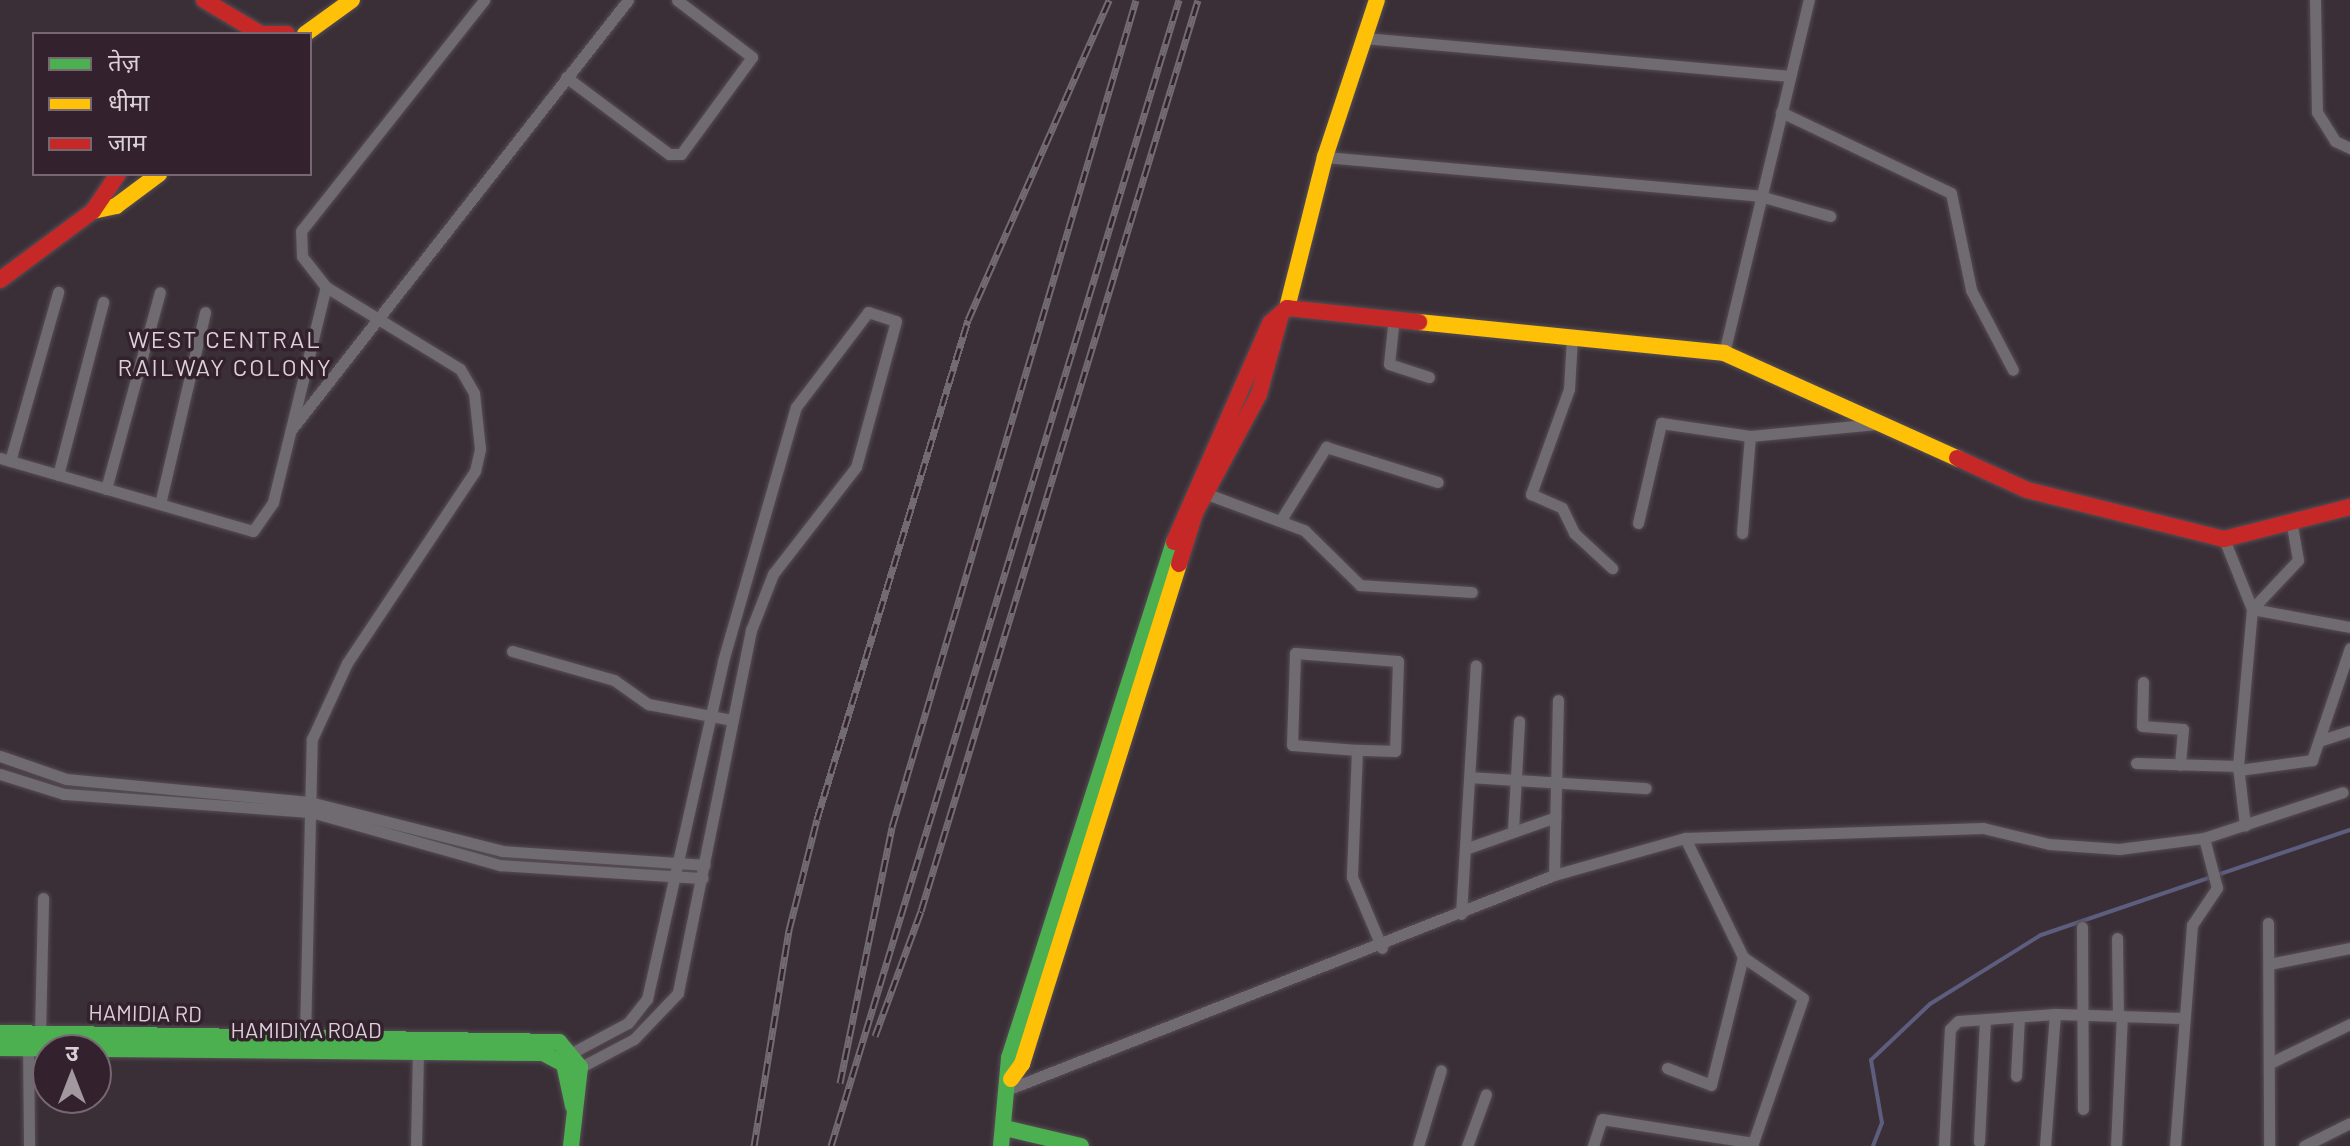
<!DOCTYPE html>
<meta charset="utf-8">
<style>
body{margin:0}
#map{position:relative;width:2350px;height:1146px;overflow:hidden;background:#3a2f37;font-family:Barlow,"Noto Sans Devanagari",sans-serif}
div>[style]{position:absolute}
.stream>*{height:4px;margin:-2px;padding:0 2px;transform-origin:2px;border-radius:2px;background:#5d5d7e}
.roads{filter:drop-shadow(0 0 2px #564d53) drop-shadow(0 0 2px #564d53)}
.street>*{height:11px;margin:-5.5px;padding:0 5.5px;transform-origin:5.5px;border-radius:5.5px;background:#6f6b70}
.fast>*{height:16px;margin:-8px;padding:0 8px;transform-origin:8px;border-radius:8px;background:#4caf50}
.slow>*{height:16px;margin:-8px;padding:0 8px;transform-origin:8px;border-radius:8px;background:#ffc107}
.jam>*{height:16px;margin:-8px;padding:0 8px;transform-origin:8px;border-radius:8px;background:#c62828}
.rail>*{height:7px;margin-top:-3.5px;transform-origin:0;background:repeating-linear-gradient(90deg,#33212e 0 12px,#726c72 0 24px);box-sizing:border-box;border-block:2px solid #726c72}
span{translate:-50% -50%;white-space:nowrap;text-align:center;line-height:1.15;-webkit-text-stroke:7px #33212e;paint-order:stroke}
.street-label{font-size:22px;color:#dcd0d8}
.neighbourhood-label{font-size:24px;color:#dcd0d8;letter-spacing:2px}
.legend{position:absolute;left:32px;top:32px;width:280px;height:144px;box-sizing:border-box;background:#33212e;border:2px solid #776772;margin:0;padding:10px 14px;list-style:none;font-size:24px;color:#dcd0d8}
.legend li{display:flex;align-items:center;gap:16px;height:40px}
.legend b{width:40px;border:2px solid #776772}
.north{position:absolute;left:32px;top:1034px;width:80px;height:80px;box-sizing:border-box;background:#33212e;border:2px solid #776772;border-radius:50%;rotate:0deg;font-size:22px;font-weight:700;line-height:32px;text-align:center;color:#dcd0d8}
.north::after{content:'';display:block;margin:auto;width:28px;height:36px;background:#a398a0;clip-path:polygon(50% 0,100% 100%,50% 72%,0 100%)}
</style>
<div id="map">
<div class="stream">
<div style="left:1873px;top:1146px;width:25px;rotate:-69deg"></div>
<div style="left:1882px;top:1123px;width:64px;rotate:-99.9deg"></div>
<div style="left:1871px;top:1060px;width:81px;rotate:-43.5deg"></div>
<div style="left:1930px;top:1004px;width:131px;rotate:-31.9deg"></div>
<div style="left:2041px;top:935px;width:326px;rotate:-18.8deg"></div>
</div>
<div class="roads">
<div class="street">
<div style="left:2315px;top:0;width:112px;rotate:89deg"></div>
<div style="left:2317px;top:112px;width:34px;rotate:58deg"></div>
<div style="left:2335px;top:141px;width:17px;rotate:25deg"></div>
<div style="left:1364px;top:38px;width:425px;rotate:5.1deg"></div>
<div style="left:566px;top:77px;width:129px;rotate:36.8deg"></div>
<div style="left:669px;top:154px;width:12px"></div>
<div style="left:681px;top:154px;width:120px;rotate:-53.8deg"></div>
<div style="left:752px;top:57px;width:94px;rotate:-142.8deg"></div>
<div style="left:1781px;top:112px;width:188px;rotate:25.5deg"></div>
<div style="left:1951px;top:193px;width:99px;rotate:78.3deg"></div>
<div style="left:1971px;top:290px;width:90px;rotate:62.3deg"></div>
<div style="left:1325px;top:157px;width:437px;rotate:5.1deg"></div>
<div style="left:1760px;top:196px;width:73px;rotate:15.9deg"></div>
<div style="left:1394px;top:317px;width:47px;rotate:96.1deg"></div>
<div style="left:1389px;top:364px;width:42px;rotate:18deg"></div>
<div style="left:1572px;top:337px;width:52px;rotate:93.3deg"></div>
<div style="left:1569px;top:389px;width:112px;rotate:109.9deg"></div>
<div style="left:1531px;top:494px;width:34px;rotate:24deg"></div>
<div style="left:1562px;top:508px;width:28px;rotate:64deg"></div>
<div style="left:1574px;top:533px;width:52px;rotate:42.6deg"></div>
<div style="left:1724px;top:353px;width:363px;rotate:-76.5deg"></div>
<div style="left:291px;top:430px;width:546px;rotate:-51.91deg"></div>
<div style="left:0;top:458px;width:263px;rotate:16.1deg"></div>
<div style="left:253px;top:531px;width:35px;rotate:-55deg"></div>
<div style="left:273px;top:502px;width:221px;rotate:-76.2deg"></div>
<div style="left:10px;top:461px;width:176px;rotate:-74.1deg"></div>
<div style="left:58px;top:475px;width:179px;rotate:-75.4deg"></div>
<div style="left:106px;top:489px;width:204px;rotate:-74.7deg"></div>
<div style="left:1199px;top:491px;width:112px;rotate:20.4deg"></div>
<div style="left:1304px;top:530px;width:78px;rotate:44.5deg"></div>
<div style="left:1360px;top:585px;width:112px;rotate:3.6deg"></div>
<div style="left:160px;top:504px;width:197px;rotate:-76.8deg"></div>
<div style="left:1282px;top:518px;width:84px;rotate:-58.2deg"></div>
<div style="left:1326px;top:447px;width:117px;rotate:17.4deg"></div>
<div style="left:1638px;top:523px;width:103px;rotate:-77deg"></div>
<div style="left:1661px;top:423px;width:90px;rotate:8.3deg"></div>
<div style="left:1750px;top:436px;width:127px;rotate:-5.4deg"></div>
<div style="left:1742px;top:533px;width:97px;rotate:-85.3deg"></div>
<div style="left:2224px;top:539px;width:75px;rotate:68.2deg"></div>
<div style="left:2252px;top:609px;width:158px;rotate:95.1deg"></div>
<div style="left:2238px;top:766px;width:60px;rotate:83.3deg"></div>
<div style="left:2252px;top:609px;width:67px;rotate:-46.8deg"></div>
<div style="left:2298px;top:560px;width:41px;rotate:-99.9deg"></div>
<div style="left:2252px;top:609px;width:100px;rotate:10.4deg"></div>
<div style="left:512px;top:651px;width:106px;rotate:15.9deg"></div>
<div style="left:614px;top:680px;width:42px;rotate:35.2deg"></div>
<div style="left:648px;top:704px;width:86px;rotate:10.8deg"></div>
<div style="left:2143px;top:682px;width:44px;rotate:91.3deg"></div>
<div style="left:2142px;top:726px;width:41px;rotate:4.2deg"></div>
<div style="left:2183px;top:729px;width:36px;rotate:95deg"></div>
<div style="left:2322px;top:740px;width:29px;rotate:-18deg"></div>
<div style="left:1357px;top:750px;width:65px;rotate:-175.6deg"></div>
<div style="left:1292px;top:745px;width:92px;rotate:-88.1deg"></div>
<div style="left:1295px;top:653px;width:103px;rotate:4.4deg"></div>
<div style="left:1398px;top:661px;width:90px;rotate:91.9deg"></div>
<div style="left:1395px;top:751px;width:38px;rotate:-178deg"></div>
<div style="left:1357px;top:750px;width:127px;rotate:92.3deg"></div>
<div style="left:1352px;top:877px;width:77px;rotate:67.1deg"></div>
<div style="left:0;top:756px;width:70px;rotate:19.2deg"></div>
<div style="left:66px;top:779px;width:244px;rotate:5.4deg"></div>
<div style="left:309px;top:802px;width:199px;rotate:14.2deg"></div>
<div style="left:502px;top:851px;width:203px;rotate:3.9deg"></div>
<div style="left:2136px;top:763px;width:102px;rotate:1.7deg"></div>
<div style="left:2239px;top:770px;width:74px;rotate:-7.8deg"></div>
<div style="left:2312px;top:760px;width:118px;rotate:-71.3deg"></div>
<div style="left:0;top:774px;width:67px;rotate:17.4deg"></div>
<div style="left:64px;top:794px;width:248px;rotate:4.2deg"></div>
<div style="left:311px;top:812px;width:196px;rotate:15.7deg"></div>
<div style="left:500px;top:865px;width:203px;rotate:3.7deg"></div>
<div style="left:1470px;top:777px;width:176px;rotate:3.6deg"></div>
<div style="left:1513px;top:830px;width:109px;rotate:-86.8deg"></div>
<div style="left:1465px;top:849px;width:96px;rotate:-19.4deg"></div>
<div style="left:1554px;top:875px;width:175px;rotate:-88.7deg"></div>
<div style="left:1461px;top:914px;width:249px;rotate:-86.6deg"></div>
<div style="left:2268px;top:923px;width:223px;rotate:89.7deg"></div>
<div style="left:2082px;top:927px;width:182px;rotate:89.7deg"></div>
<div style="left:2117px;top:938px;width:78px;rotate:89.3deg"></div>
<div style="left:2269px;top:964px;width:83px;rotate:-11.2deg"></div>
<div style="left:40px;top:1034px;width:136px;rotate:-88.7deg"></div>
<div style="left:305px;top:1037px;width:298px;rotate:-88.7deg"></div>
<div style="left:312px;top:739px;width:84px;rotate:-65.3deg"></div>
<div style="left:347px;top:663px;width:231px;rotate:-56.3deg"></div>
<div style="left:475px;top:471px;width:23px;rotate:-77deg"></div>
<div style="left:480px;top:449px;width:56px;rotate:-96.1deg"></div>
<div style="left:474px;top:393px;width:28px;rotate:-120deg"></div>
<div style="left:460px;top:369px;width:157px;rotate:-148.5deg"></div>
<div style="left:326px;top:287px;width:39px;rotate:-128deg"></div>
<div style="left:302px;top:256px;width:25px;rotate:-92deg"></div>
<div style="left:301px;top:231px;width:295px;rotate:-51.6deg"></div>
<div style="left:28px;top:1043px;width:103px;rotate:89.4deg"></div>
<div style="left:564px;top:1057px;width:72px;rotate:-28deg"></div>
<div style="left:628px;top:1023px;width:31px;rotate:-52deg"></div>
<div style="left:647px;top:999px;width:346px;rotate:-77.3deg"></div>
<div style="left:723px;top:661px;width:264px;rotate:-74deg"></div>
<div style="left:796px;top:407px;width:119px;rotate:-52.8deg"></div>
<div style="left:868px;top:312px;width:29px;rotate:18deg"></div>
<div style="left:896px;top:321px;width:151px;rotate:105.3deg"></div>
<div style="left:856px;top:467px;width:135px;rotate:127.8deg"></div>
<div style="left:773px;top:574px;width:60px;rotate:111.4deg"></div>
<div style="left:751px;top:630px;width:370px;rotate:101.4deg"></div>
<div style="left:678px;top:993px;width:64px;rotate:133.7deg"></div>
<div style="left:634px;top:1039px;width:64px;rotate:152.2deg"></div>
<div style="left:2272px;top:1062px;width:87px;rotate:-26deg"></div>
<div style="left:1667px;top:1068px;width:47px;rotate:21.1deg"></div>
<div style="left:1711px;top:1085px;width:132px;rotate:-76deg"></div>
<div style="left:2016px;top:1076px;width:59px;rotate:-87.1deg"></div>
<div style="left:1009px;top:1089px;width:586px;rotate:-21.44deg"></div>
<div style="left:1554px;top:875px;width:136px;rotate:-15.8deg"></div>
<div style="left:1685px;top:838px;width:298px;rotate:-1.9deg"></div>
<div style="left:1983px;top:828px;width:68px;rotate:13.6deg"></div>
<div style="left:2049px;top:844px;width:70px;rotate:4.1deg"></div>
<div style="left:2119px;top:849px;width:86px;rotate:-7.4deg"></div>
<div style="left:2204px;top:838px;width:146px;rotate:-18.3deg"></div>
<div style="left:1979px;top:1142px;width:122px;rotate:-87.2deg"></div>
<div style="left:416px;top:1146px;width:95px;rotate:-88.8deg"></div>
<div style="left:1418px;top:1146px;width:79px;rotate:-73.2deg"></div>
<div style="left:1467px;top:1146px;width:55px;rotate:-69.9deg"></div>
<div style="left:1593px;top:1146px;width:28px;rotate:-72deg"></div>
<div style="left:1602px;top:1119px;width:153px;rotate:9deg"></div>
<div style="left:1753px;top:1143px;width:153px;rotate:-71deg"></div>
<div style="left:1803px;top:998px;width:73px;rotate:-145.7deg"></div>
<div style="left:1743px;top:957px;width:132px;rotate:-116deg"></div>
<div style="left:1944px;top:1146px;width:117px;rotate:-87.1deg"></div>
<div style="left:1950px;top:1029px;width:11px;rotate:-45deg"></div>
<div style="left:1958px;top:1021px;width:97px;rotate:-4.1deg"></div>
<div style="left:2055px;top:1014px;width:129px;rotate:1.8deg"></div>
<div style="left:2045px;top:1146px;width:132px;rotate:-85.7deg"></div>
<div style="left:2116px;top:1146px;width:130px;rotate:-87.4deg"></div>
<div style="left:2175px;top:1146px;width:222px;rotate:-85.6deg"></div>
<div style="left:2192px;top:925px;width:45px;rotate:-56deg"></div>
<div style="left:2217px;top:888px;width:52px;rotate:-104.6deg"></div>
<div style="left:2304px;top:1146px;width:51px;rotate:-26.6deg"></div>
</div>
<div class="fast">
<div style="left:0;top:1033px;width:559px;rotate:0.92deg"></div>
<div style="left:559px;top:1042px;width:33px;rotate:50deg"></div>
<div style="left:580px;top:1067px;width:80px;rotate:96.5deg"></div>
<div style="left:0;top:1048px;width:543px;rotate:0.53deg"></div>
<div style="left:543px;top:1053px;width:24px;rotate:28deg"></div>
<div style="left:564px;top:1064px;width:43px;rotate:77.9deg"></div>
<div style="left:1005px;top:1128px;width:78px;rotate:13.3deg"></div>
<div style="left:1001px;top:1146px;width:88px;rotate:-84.8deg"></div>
<div style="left:1009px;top:1058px;width:542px;rotate:-72.27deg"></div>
</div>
<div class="slow">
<div style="left:305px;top:34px;width:58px;rotate:-35.9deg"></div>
<div style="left:93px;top:211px;width:24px;rotate:-12deg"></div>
<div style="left:116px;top:206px;width:54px;rotate:-36.7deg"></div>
<div style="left:1287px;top:308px;width:156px;rotate:-75.9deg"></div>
<div style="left:1325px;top:157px;width:165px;rotate:-71.7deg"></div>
<div style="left:1419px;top:322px;width:307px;rotate:5.8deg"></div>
<div style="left:1724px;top:353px;width:256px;rotate:24.3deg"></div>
<div style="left:1011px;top:1079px;width:19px;rotate:-54deg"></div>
<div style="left:1022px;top:1064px;width:524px;rotate:-72.57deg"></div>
</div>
<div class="jam">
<div style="left:204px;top:0;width:66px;rotate:30.8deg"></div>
<div style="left:265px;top:34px;width:22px"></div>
<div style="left:0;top:280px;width:116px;rotate:-36.6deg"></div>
<div style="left:93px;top:211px;width:45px;rotate:-56deg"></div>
<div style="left:1957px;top:458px;width:77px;rotate:24.6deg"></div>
<div style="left:2027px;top:490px;width:203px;rotate:14deg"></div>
<div style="left:2224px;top:539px;width:130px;rotate:-14.3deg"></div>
<div style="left:1174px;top:542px;width:239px;rotate:-66.3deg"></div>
<div style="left:1270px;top:323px;width:23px;rotate:-41deg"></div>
<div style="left:1287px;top:308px;width:133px;rotate:6.1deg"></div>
<div style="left:1179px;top:564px;width:53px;rotate:-72.6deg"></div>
<div style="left:1195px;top:513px;width:135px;rotate:-61.7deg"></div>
<div style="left:1259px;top:394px;width:79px;rotate:-74.6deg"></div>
</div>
</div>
<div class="rail">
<div style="left:875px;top:1036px;width:133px;rotate:-69.8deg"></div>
<div style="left:921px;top:911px;width:952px;rotate:-73.09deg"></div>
<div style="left:840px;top:1083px;width:261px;rotate:-78.5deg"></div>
<div style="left:892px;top:827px;width:862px;rotate:-73.56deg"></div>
<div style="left:754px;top:1146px;width:219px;rotate:-80.8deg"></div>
<div style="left:789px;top:930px;width:114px;rotate:-75.8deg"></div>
<div style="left:817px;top:819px;width:521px;rotate:-73.16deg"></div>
<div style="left:968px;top:320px;width:350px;rotate:-66.2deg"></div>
<div style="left:831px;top:1146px;width:1198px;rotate:-73.11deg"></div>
</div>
<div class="street-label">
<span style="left:145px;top:1013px;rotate:1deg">HAMIDIA RD</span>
<span style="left:306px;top:1030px">HAMIDIYA ROAD</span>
</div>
<div class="neighbourhood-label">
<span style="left:225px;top:353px">WEST CENTRAL<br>RAILWAY COLONY</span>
</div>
<ul class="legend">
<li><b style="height:10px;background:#4caf50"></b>तेज़</li>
<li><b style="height:10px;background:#ffc107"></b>धीमा</li>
<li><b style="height:10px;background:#c62828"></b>जाम</li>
</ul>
<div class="north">उ</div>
</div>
